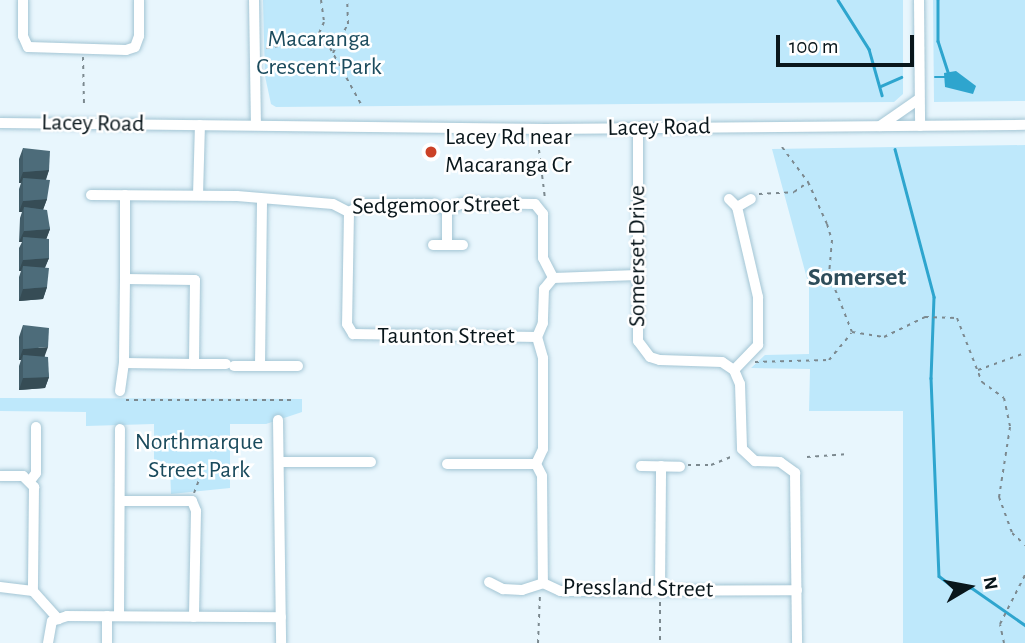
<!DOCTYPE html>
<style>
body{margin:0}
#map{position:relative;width:1025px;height:643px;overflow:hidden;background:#e8f6fd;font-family:"Alegreya Sans",sans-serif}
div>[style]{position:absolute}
.green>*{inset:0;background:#bee8fb}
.water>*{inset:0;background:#2ea5ce}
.stream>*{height:2.5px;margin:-1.25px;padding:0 1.25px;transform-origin:1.25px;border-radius:1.25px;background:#2ea5ce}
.path>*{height:2px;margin-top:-1px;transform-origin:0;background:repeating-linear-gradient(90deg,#7c898f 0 3.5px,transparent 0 8.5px)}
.roads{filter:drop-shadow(0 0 2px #a3c5d4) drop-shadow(0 0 2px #a3c5d4)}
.minor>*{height:10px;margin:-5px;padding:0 5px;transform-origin:5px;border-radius:5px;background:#fff}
.wall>*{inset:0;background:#425d69}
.shaded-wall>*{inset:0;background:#364c55}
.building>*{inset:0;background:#4d6c7a}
.dots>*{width:19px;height:19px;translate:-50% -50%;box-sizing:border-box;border:4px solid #fff;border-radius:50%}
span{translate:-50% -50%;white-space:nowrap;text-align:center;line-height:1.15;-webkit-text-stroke:5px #fff;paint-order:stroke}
.park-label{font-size:24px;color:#1b4b5d}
.street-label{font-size:24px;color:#09161b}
.poi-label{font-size:24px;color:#09161b}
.left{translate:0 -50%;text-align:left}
.neighbourhood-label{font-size:26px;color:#2e4d5a;font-weight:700}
.north{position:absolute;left:934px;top:552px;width:70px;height:70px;-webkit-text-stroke:5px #fff;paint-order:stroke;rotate:80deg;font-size:19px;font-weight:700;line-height:28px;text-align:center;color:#09161b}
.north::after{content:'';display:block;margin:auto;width:24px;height:32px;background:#09161b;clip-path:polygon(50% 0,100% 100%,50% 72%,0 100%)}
.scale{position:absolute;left:776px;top:35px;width:138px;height:32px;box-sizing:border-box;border:4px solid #09161b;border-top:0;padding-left:9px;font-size:21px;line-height:24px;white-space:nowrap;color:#09161b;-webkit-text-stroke:5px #fff;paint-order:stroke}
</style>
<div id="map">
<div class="green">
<div style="clip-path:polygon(263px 0,903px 0,903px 94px,894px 102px,276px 107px,271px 104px,265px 76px)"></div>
<div style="clip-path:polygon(933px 0,1025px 0,1025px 101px,934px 102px)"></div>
<div style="clip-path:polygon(1025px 145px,1025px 643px,903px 643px,903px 411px,809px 411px,810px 369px,751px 368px,765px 355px,809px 354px,809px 286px,772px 149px)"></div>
<div style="clip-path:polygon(0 398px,302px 399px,302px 412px,266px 424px,230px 424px,230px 488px,171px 494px,170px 468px,154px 468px,154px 424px,86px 426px,86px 412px,0 411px)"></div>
</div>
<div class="water">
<div style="clip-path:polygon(956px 71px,976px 86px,973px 94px,945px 87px,944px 73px)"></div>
</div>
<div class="stream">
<div style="left:838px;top:0;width:58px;rotate:57.7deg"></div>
<div style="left:869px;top:49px;width:48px;rotate:74.2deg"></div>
<div style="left:938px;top:0;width:41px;rotate:90deg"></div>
<div style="left:938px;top:41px;width:33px;rotate:72deg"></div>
<div style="left:935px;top:77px;width:12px"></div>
<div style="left:881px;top:86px;width:22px;rotate:-24deg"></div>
<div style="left:895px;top:149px;width:153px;rotate:75.2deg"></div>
<div style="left:934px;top:297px;width:81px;rotate:92.1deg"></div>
<div style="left:931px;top:378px;width:198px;rotate:87.7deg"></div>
<div style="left:939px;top:576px;width:15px;rotate:37deg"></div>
<div style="left:951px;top:585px;width:21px;rotate:8deg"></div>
<div style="left:972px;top:588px;width:65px;rotate:34.9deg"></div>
</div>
<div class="path">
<div style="left:321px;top:0;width:22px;rotate:82deg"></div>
<div style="left:324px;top:22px;width:20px;rotate:114deg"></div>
<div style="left:316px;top:40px;width:16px;rotate:30deg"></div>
<div style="left:330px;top:48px;width:66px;rotate:61.1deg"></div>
<div style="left:266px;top:48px;width:50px;rotate:-9.3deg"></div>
<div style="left:333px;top:53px;width:33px;rotate:-63deg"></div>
<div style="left:348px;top:24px;width:24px;rotate:-92deg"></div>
<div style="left:83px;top:57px;width:49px;rotate:88.8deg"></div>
<div style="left:782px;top:147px;width:44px;rotate:53.4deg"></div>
<div style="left:808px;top:182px;width:46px;rotate:65.7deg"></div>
<div style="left:827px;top:224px;width:17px;rotate:73deg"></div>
<div style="left:832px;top:240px;width:34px;rotate:95deg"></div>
<div style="left:829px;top:274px;width:62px;rotate:68.4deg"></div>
<div style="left:852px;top:332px;width:32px;rotate:9deg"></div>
<div style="left:884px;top:337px;width:46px;rotate:-26deg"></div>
<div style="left:925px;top:317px;width:32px;rotate:2deg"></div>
<div style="left:957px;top:318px;width:69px;rotate:68.7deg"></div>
<div style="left:982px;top:382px;width:27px;rotate:36deg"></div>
<div style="left:1004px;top:398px;width:30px;rotate:78deg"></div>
<div style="left:1010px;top:427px;width:71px;rotate:98.9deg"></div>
<div style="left:999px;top:497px;width:38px;rotate:70deg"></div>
<div style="left:1012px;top:533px;width:18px;rotate:43deg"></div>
<div style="left:539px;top:150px;width:49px;rotate:83deg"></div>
<div style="left:759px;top:194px;width:35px;rotate:-3deg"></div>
<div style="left:794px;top:192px;width:16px;rotate:-35deg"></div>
<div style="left:755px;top:362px;width:74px;rotate:-1.5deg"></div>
<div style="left:829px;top:360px;width:35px;rotate:-50deg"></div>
<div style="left:978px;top:370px;width:50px;rotate:-19.9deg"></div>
<div style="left:126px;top:400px;width:165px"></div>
<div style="left:807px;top:457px;width:42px;rotate:-4.1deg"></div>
<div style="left:688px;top:465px;width:23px"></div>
<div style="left:711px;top:465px;width:24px;rotate:-22deg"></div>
<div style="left:194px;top:493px;width:22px;rotate:-69deg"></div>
<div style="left:660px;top:602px;width:41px;rotate:90deg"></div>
<div style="left:538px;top:643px;width:49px;rotate:-87.7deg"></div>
<div style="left:1004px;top:643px;width:19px;rotate:-102deg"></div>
<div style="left:1000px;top:624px;width:55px;rotate:-63deg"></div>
</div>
<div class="roads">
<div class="minor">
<div style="left:23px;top:0;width:36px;rotate:90deg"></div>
<div style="left:23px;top:36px;width:12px;rotate:66deg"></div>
<div style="left:28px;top:47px;width:98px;rotate:1.8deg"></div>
<div style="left:126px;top:50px;width:9px;rotate:-18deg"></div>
<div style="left:135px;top:47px;width:12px;rotate:-70deg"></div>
<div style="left:139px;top:36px;width:36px;rotate:-90deg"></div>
<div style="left:254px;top:0;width:125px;rotate:89.1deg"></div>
<div style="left:919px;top:0;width:126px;rotate:89.5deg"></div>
<div style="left:0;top:123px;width:545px;rotate:0.63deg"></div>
<div style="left:545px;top:129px;width:480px;rotate:-0.5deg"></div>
<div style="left:880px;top:126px;width:47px;rotate:-34.7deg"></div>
<div style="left:638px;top:129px;width:212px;rotate:90deg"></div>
<div style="left:638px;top:341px;width:20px;rotate:53deg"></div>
<div style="left:650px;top:357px;width:10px;rotate:17deg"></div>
<div style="left:660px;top:360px;width:62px;rotate:1.8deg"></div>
<div style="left:722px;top:362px;width:14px;rotate:34deg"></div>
<div style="left:734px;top:370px;width:15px;rotate:67deg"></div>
<div style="left:740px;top:384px;width:65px;rotate:88.2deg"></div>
<div style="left:742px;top:449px;width:18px;rotate:43deg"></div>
<div style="left:755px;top:461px;width:25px;rotate:2deg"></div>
<div style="left:780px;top:462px;width:19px;rotate:36deg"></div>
<div style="left:795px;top:473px;width:170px;rotate:89.3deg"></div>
<div style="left:91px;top:195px;width:146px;rotate:0.4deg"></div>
<div style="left:237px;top:196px;width:96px;rotate:4.8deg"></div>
<div style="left:333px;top:204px;width:18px;rotate:27deg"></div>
<div style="left:349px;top:212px;width:16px;rotate:-30deg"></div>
<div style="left:363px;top:204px;width:71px"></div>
<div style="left:434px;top:204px;width:14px;rotate:25deg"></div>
<div style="left:447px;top:210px;width:17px;rotate:-24deg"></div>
<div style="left:463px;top:203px;width:72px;rotate:0.8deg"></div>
<div style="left:535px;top:204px;width:13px;rotate:51deg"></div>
<div style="left:543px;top:214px;width:44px;rotate:90deg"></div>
<div style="left:543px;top:258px;width:22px;rotate:63deg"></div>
<div style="left:125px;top:195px;width:84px;rotate:90deg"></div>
<div style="left:125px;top:279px;width:70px;rotate:0.8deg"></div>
<div style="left:195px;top:280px;width:84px;rotate:90.7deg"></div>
<div style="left:194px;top:364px;width:32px"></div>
<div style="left:198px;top:195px;width:70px;rotate:-88.4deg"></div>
<div style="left:729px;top:199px;width:11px;rotate:45deg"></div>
<div style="left:737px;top:207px;width:16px;rotate:-30deg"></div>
<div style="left:349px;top:212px;width:112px;rotate:91deg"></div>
<div style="left:347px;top:324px;width:12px;rotate:59deg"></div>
<div style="left:353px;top:334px;width:184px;rotate:0.9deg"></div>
<div style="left:433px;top:245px;width:30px"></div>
<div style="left:447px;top:245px;width:35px;rotate:-90deg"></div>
<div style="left:553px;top:278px;width:14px;rotate:129deg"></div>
<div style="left:544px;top:289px;width:34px;rotate:92deg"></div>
<div style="left:543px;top:323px;width:15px;rotate:113deg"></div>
<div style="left:537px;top:337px;width:22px;rotate:74deg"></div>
<div style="left:543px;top:358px;width:91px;rotate:90deg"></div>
<div style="left:543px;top:449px;width:17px;rotate:115deg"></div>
<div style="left:536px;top:464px;width:13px;rotate:63deg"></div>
<div style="left:542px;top:476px;width:107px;rotate:89.5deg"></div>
<div style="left:543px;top:583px;width:19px;rotate:25deg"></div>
<div style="left:560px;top:591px;width:237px;rotate:-0.2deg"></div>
<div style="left:553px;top:278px;width:85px;rotate:-2deg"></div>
<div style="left:125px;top:279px;width:84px;rotate:90.7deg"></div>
<div style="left:124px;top:363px;width:70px;rotate:0.8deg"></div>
<div style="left:234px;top:366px;width:64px"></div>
<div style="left:260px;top:366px;width:167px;rotate:-89.3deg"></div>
<div style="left:734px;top:370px;width:35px;rotate:-46deg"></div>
<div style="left:758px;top:345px;width:48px;rotate:-90deg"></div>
<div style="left:758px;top:297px;width:92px;rotate:-103.1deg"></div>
<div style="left:120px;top:391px;width:28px;rotate:-82deg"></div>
<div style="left:278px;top:420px;width:223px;rotate:89.2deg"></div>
<div style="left:281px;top:462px;width:90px"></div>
<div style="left:447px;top:464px;width:89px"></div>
<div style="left:641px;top:466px;width:39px;rotate:1deg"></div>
<div style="left:0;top:476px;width:23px"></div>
<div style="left:23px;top:476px;width:16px;rotate:45deg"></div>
<div style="left:34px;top:487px;width:104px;rotate:90.6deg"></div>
<div style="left:30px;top:481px;width:10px;rotate:-53deg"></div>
<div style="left:36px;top:473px;width:46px;rotate:-90deg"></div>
<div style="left:120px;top:501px;width:72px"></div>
<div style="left:192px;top:501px;width:11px;rotate:68deg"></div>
<div style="left:196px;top:511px;width:106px;rotate:91.1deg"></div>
<div style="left:489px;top:582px;width:16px;rotate:27deg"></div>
<div style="left:503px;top:589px;width:19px;rotate:3deg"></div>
<div style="left:522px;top:590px;width:22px;rotate:-18deg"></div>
<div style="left:0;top:587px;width:33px;rotate:7deg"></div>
<div style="left:33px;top:591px;width:38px;rotate:48deg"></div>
<div style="left:660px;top:590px;width:124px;rotate:-89.5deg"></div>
<div style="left:107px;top:616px;width:27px;rotate:90deg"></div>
<div style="left:119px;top:616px;width:187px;rotate:-89.7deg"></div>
<div style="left:48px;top:643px;width:22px;rotate:-80deg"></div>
<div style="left:52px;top:621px;width:16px;rotate:-18deg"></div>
<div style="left:67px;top:616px;width:214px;rotate:0.3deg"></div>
</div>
</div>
<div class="wall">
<div style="clip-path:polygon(23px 148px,49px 170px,46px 180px,47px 199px,43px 209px,50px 229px,46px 239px,49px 258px,45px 268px,47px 287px,43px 299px,19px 301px,19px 277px,21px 271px,19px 271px,19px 248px,22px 242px,19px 242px,20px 218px,22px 212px,19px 212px,19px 189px,21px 183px,19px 183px,19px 159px)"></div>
<div style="clip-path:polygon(23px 325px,45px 357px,49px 377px,45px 388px,19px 390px,19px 366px,21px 360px,19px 360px,19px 337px)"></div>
</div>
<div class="shaded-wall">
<div style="clip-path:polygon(49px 170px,45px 181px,23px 178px,21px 183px,19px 183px,23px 172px)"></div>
<div style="clip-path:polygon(47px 199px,43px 210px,24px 207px,22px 212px,19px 212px,23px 201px)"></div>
<div style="clip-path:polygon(50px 229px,46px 240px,23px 237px,22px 242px,19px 242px,24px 231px)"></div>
<div style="clip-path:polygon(49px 258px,44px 269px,23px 266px,21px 271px,19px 271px,23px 260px)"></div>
<div style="clip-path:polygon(47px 287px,43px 299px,19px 301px,23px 289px)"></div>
<div style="clip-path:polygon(48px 347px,44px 358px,23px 355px,21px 360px,19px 360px,23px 349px)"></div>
<div style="clip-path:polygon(49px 377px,45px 388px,19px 390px,23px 378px)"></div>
</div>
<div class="building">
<div style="clip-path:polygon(23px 148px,50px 151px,49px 170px,23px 172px)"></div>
<div style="clip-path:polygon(23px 178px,50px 180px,47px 199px,23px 201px)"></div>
<div style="clip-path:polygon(24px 207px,47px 210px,50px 229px,24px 231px)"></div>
<div style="clip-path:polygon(23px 237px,49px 239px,49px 258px,23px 260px)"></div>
<div style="clip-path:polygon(23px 266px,49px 268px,47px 287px,23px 289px)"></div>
<div style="clip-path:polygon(23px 325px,49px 328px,48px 347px,23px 349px)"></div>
<div style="clip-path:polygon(23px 355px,48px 357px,49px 377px,23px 378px)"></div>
</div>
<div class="dots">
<div style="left:431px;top:152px;background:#cb4126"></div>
</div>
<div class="park-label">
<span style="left:319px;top:54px">Macaranga<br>Crescent Park</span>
<span style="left:199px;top:457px">Northmarque<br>Street Park</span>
</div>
<div class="street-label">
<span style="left:93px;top:124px;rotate:1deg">Lacey Road</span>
<span style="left:659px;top:128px;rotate:-1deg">Lacey Road</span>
<span style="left:436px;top:206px;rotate:-1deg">Sedgemoor Street</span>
<span style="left:638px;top:256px;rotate:-90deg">Somerset Drive</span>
<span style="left:446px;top:337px">Taunton Street</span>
<span style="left:638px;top:589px;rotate:1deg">Pressland Street</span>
</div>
<div class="poi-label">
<span class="left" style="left:445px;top:152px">Lacey Rd near<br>Macaranga Cr</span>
</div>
<div class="neighbourhood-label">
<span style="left:857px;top:278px">Somerset</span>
</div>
<div class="north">N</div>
<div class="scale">100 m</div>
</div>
